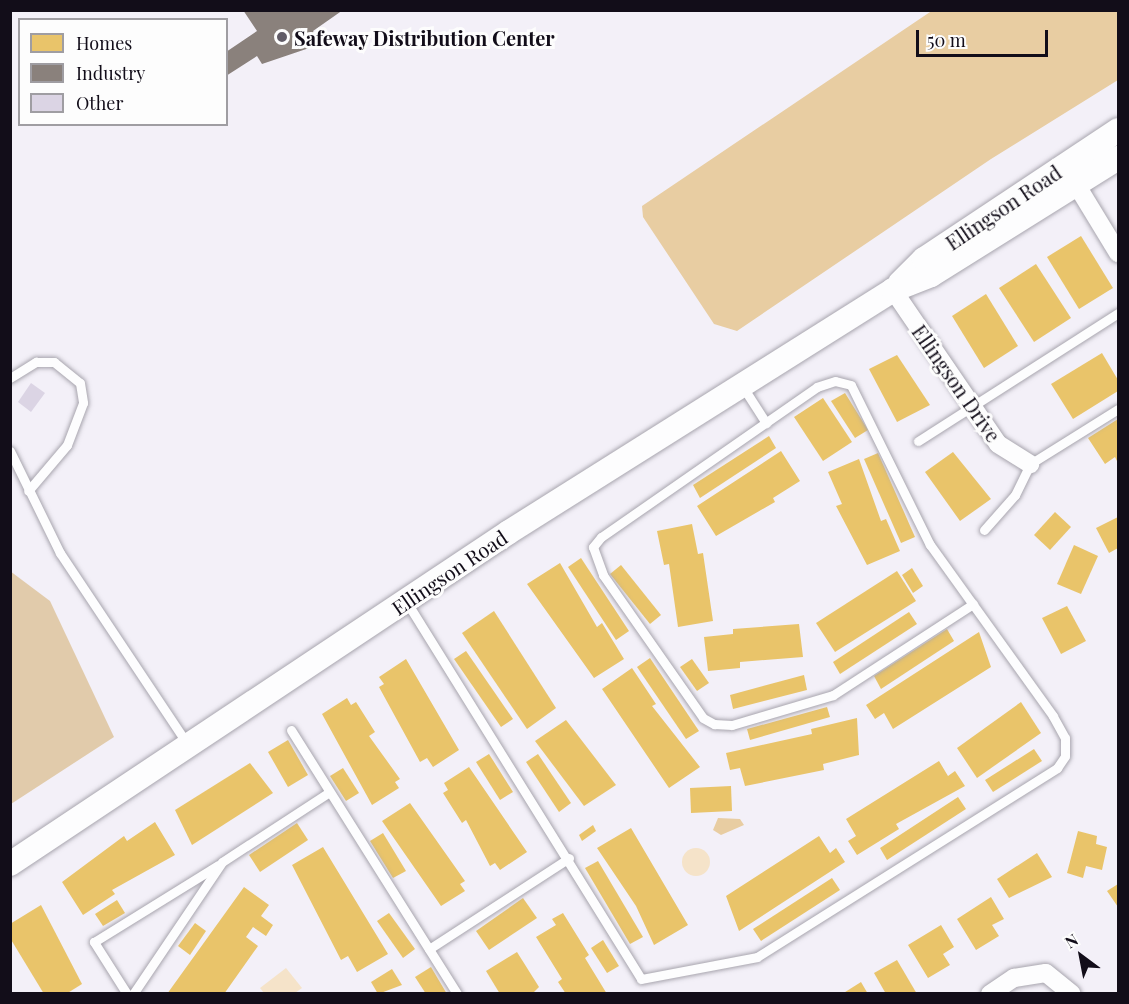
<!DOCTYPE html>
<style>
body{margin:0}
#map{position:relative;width:1129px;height:1004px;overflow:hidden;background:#f3f0f8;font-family:"Playfair Display",serif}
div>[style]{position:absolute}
.green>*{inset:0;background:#f5e3c9}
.round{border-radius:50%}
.forest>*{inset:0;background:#e1cbab}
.water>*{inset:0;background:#e8cda2}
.homes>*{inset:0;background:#e9c46a}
.industry>*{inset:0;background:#8a817c}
.building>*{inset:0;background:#dbd4e4}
.roads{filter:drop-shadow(0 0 2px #a8a5ae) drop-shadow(0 0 2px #a8a5ae)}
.lane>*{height:9px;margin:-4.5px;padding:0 4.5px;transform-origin:4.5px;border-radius:4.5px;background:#fdfdfe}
.street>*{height:18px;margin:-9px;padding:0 9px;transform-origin:9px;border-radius:9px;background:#fdfdfe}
.secondary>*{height:24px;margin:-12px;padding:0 12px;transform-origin:12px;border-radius:12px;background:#fdfdfe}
.dots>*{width:16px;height:16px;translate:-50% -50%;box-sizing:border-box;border:3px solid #fdfdfd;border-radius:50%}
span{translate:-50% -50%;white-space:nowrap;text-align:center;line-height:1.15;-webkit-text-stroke:6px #fdfdfd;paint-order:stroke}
.poi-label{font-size:20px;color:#120d19;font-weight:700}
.left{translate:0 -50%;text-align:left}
.street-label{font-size:20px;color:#120d19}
.frame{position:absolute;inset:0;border:12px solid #120d19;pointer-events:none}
.legend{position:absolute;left:18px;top:18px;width:210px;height:108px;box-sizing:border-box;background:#fdfdfd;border:2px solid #9f9da2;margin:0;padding:8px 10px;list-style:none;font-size:18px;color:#120d19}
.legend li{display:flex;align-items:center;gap:12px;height:30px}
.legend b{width:30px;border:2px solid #9f9da2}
.north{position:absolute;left:1051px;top:926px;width:60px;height:60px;-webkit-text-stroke:4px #fdfdfd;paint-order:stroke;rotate:328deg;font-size:16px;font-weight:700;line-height:24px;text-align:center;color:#120d19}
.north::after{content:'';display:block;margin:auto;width:21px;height:27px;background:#120d19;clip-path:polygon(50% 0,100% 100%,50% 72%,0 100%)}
.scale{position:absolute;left:916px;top:30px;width:132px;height:27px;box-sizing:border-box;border:3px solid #120d19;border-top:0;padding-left:8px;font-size:18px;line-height:21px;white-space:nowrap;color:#120d19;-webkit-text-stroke:4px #fdfdfd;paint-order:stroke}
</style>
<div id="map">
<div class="green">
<div class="round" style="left:682px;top:848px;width:28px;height:28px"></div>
<div style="clip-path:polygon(286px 968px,302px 988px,295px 993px,264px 993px,260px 988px)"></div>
</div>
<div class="forest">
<div style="clip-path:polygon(10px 571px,50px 601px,114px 737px,11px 804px)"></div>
</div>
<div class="water">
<div style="clip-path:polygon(933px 10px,1118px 11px,1118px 80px,991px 159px,737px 331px,714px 324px,643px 217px,642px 206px)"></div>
<div style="clip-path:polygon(718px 818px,740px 819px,744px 825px,721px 835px,713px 830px)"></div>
</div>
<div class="homes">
<div style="clip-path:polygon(1081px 236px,1113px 288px,1079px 309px,1047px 257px)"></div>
<div style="clip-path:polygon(1036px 264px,1071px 318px,1034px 342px,999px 288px)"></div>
<div style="clip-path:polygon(986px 294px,1018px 346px,984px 368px,952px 316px)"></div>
<div style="clip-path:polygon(1102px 353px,1118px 380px,1118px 391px,1073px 419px,1051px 384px)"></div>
<div style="clip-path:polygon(897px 355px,930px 405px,897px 422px,869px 369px)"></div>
<div style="clip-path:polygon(845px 393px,868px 430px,855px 438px,831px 401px)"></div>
<div style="clip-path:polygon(823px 398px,852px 442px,823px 461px,794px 417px)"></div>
<div style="clip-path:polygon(1118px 419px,1118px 463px,1115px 457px,1105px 464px,1088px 438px)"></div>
<div style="clip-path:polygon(769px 436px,776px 448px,700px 498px,693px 485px)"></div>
<div style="clip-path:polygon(781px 451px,800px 481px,773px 498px,775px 502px,716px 536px,697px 506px)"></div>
<div style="clip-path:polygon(953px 452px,991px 499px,960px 521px,925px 472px)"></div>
<div style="clip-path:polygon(878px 453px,915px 537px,901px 543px,864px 459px)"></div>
<div style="clip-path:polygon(859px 459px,881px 521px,886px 519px,900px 551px,867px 565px,836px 506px,842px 504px,828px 472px)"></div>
<div style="clip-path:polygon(1055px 512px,1071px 527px,1050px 550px,1034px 535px)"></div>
<div style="clip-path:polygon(1118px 517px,1118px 548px,1109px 553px,1096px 528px)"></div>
<div style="clip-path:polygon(692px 524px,698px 554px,703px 553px,713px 621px,678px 627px,669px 564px,664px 565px,657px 531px)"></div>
<div style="clip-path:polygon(1074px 545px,1098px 556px,1081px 594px,1057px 584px)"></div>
<div style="clip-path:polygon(581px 558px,629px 631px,616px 640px,568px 567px)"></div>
<div style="clip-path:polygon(560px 563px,597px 627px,602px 623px,624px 659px,594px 678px,527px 584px)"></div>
<div style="clip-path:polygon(621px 565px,661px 615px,650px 624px,610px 574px)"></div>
<div style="clip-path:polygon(912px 568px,923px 586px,913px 593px,902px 575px)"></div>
<div style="clip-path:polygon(897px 571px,916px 601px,835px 652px,816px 623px)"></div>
<div style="clip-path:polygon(1067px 606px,1086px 641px,1061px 654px,1042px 618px)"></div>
<div style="clip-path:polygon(494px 611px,556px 708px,527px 729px,462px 633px)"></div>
<div style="clip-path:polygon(909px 612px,917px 624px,840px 674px,833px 662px)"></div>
<div style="clip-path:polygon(799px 624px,803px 657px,740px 662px,740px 668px,708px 671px,704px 637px,733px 634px,733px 629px)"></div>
<div style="clip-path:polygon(947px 629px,954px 641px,881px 689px,874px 676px)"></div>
<div style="clip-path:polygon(979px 632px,991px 667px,893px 729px,884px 713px,875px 719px,866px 705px)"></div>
<div style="clip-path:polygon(466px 651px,513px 719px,501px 727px,454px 659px)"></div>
<div style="clip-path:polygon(650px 658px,699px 731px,686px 739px,637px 667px)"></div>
<div style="clip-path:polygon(406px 659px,459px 750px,433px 767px,427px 758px,420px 762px,379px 687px,384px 684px,379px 677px)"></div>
<div style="clip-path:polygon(692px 659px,709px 683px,697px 691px,680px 667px)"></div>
<div style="clip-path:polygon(632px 668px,656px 704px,652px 706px,700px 767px,669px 788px,602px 689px)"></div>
<div style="clip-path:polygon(804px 675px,807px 690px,733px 709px,730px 695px)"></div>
<div style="clip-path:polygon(347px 698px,351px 705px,356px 702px,375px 732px,369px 736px,400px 779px,395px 782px,399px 788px,372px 805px,322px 714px)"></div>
<div style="clip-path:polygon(1021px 702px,1041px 733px,977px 778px,957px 748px)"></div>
<div style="clip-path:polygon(827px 707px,830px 717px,750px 740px,747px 729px)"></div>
<div style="clip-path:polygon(857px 718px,859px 755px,823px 764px,824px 770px,745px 786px,740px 768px,730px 770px,726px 753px,812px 734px,811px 729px)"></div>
<div style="clip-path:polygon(566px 720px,616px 785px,584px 806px,535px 741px)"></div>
<div style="clip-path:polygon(288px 740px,308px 775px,288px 787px,268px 752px)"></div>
<div style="clip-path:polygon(1034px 749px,1042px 761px,993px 792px,985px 780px)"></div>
<div style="clip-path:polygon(489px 754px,513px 792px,500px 800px,476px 762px)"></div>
<div style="clip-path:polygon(538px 754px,571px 803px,559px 812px,526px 762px)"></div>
<div style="clip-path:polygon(939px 761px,948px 776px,955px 771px,965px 786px,896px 824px,899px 829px,857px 855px,848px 841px,856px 836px,846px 819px)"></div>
<div style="clip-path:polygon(250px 763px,273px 793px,192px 845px,175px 810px)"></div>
<div style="clip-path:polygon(469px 767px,527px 852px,500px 870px,495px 863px,490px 866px,466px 820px,462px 823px,443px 793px,448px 790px,444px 783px)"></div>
<div style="clip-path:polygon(343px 768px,359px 793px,346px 801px,330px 776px)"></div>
<div style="clip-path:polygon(731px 786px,732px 811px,691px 813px,690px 788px)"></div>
<div style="clip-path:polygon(958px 797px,966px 809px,887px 860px,880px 848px)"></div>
<div style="clip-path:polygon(410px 803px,465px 881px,460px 884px,465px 891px,441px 906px,382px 821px)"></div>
<div style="clip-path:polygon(155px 822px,175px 855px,112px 890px,115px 894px,83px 915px,62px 882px,124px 836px,127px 841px)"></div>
<div style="clip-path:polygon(297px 823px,308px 840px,260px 872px,249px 855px)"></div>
<div style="clip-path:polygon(593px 825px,596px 831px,582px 841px,579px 835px)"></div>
<div style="clip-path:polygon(631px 828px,688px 925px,654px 945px,636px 906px,597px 848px)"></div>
<div style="clip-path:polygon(1078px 831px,1097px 836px,1096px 844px,1107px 847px,1102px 870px,1086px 866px,1083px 878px,1067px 873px)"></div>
<div style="clip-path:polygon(383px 833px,406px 871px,393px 878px,370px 841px)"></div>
<div style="clip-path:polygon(819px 836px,830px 853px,836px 848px,845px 862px,739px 931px,726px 896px)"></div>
<div style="clip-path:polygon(323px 847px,388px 954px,357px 972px,348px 956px,341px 960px,292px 865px)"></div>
<div style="clip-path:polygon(1037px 853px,1052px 877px,1009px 898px,997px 879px)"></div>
<div style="clip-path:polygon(598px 861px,643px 937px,630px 944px,585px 868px)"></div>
<div style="clip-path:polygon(832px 878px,840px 890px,761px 941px,753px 929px)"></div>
<div style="clip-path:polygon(1118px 884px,1118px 907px,1107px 891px)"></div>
<div style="clip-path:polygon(244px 887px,269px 905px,261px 916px,273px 925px,266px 936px,253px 927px,246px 937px,258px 946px,224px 994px,167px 994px)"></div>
<div style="clip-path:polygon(991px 897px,1004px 919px,992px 925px,999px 936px,976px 950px,957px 919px)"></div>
<div style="clip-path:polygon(523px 898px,537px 918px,489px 950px,476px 931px)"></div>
<div style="clip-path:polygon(117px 900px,125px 913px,103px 926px,95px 914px)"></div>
<div style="clip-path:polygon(41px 905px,82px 984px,66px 994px,44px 994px,10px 938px,10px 924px)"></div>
<div style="clip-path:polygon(389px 913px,415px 949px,403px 958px,377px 921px)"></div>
<div style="clip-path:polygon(563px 913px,589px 955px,585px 958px,607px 994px,566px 994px,558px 982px,562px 979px,536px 937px,556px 925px,552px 919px)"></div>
<div style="clip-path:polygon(195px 923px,206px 931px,190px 955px,178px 946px)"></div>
<div style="clip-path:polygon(941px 925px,954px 947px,943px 954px,950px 965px,928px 978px,908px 945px)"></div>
<div style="clip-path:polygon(603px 940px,619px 966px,607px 973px,591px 948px)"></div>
<div style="clip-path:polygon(517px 952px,539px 987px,532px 994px,500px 994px,486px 971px)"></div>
<div style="clip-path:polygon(897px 960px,917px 994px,886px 994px,874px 973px)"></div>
<div style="clip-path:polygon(431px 967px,447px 994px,426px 994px,415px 977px)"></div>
<div style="clip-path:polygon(392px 969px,402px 985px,378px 994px,371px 982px)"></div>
<div style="clip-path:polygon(861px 982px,868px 994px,842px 994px)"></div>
</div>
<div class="industry">
<div style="clip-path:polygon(243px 10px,343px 10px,313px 31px,321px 44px,262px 64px,257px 56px,226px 76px,226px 52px,257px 31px)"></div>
</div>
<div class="building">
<div style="clip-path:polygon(31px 383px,45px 393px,31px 412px,18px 402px)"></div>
</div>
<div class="roads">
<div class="lane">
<div style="left:10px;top:378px;width:31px;rotate:-32deg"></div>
<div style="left:36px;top:362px;width:18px"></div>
<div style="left:54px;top:362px;width:33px;rotate:39deg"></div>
<div style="left:80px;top:383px;width:20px;rotate:81deg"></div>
<div style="left:83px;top:403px;width:45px;rotate:110.9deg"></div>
<div style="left:67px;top:445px;width:60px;rotate:130.3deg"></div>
<div style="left:743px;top:387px;width:43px;rotate:57.4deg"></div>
<div style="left:918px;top:441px;width:237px;rotate:-32.6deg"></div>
<div style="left:10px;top:451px;width:114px;rotate:63.9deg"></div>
<div style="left:60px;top:553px;width:231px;rotate:56.3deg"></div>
<div style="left:984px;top:530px;width:47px;rotate:-48.5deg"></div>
<div style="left:1015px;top:495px;width:34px;rotate:-64deg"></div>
<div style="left:1030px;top:464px;width:104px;rotate:-32deg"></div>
<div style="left:406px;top:601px;width:445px;rotate:58.1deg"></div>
<div style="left:641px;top:979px;width:118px;rotate:-10.7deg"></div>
<div style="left:757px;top:957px;width:355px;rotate:-32.2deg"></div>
<div style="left:1057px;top:768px;width:14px;rotate:-56deg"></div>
<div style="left:1065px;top:756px;width:18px;rotate:-90deg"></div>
<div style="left:1065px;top:738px;width:25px;rotate:-119deg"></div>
<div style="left:1053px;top:716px;width:211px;rotate:-125.7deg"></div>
<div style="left:930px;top:545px;width:178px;rotate:-116.3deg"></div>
<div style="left:851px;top:385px;width:16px;rotate:-166deg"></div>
<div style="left:835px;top:381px;width:19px;rotate:162deg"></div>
<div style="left:817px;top:387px;width:263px;rotate:145.2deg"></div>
<div style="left:601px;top:537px;width:13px;rotate:129deg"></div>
<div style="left:593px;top:547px;width:30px;rotate:70deg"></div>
<div style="left:603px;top:575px;width:174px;rotate:55deg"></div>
<div style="left:703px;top:718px;width:13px;rotate:29deg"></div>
<div style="left:714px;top:724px;width:18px;rotate:3deg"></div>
<div style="left:732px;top:725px;width:105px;rotate:-16.5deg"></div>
<div style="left:833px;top:695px;width:167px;rotate:-33deg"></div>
<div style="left:291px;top:730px;width:312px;rotate:57.8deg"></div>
<div style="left:429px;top:949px;width:167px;rotate:-33deg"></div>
<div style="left:127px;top:994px;width:62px;rotate:-122.4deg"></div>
<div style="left:94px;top:942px;width:146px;rotate:-31.8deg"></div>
<div style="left:133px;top:994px;width:159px;rotate:-56deg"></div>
<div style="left:222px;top:862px;width:126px;rotate:-33.1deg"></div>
</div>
<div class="street">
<div style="left:1076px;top:184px;width:81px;rotate:58.7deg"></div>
<div style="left:893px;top:290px;width:186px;rotate:55.7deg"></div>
<div style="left:998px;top:444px;width:38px;rotate:32deg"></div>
<div style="left:990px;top:994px;width:29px;rotate:-34deg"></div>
<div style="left:1014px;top:978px;width:32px;rotate:-9deg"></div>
<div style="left:1046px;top:973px;width:33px;rotate:39deg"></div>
</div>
<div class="secondary">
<div style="left:900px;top:283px;width:34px;rotate:-45deg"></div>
<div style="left:924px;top:259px;width:233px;rotate:-33.6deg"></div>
<div style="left:10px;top:864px;width:599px;rotate:-33.64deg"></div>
<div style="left:509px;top:532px;width:454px;rotate:-32.2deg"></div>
<div style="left:893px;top:290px;width:41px;rotate:-21.5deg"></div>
<div style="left:931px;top:275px;width:221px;rotate:-32deg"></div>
</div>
</div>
<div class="dots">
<div style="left:282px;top:37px;background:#615c67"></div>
</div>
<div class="poi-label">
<span class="left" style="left:294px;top:37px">Safeway Distribution Center</span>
</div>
<div class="street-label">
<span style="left:1003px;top:207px;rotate:-34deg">Ellingson Road</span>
<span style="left:957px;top:383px;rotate:55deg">Ellingson Drive</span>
<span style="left:449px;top:572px;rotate:-34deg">Ellingson Road</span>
</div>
<div class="frame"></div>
<ul class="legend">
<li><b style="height:16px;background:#e9c46a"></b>Homes</li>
<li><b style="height:16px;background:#8a817c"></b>Industry</li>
<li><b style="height:16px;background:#dbd4e4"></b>Other</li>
</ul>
<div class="north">N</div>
<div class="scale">50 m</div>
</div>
